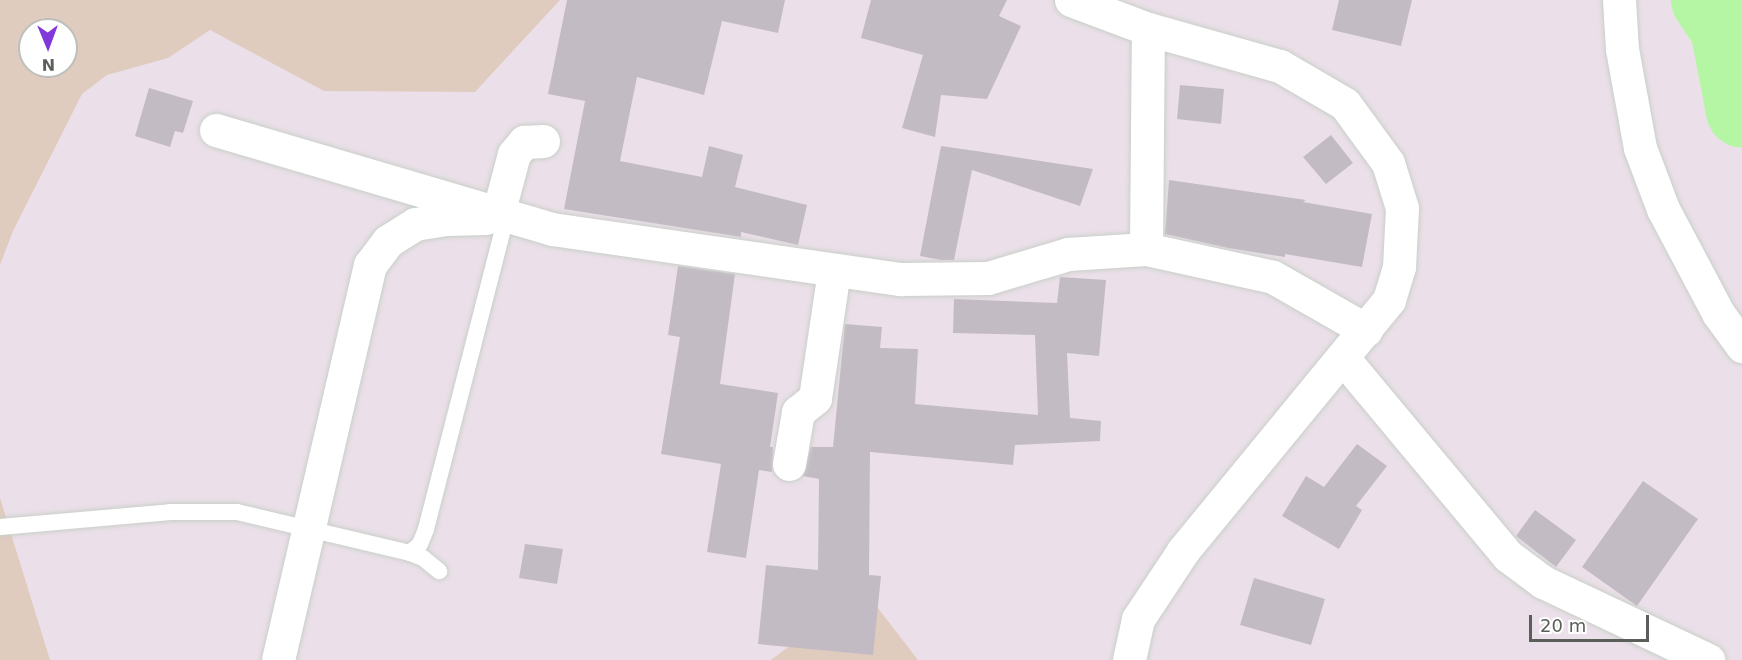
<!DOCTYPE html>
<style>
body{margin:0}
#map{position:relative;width:1742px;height:660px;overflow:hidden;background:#ebe0e9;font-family:"DejaVu Sans",sans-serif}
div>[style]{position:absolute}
.green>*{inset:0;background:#e0cbbf}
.river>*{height:72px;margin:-36px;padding:0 36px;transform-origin:36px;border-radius:36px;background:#b5f6a5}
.building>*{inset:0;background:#c3bbc3}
.roads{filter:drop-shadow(0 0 2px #c9cfc9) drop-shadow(0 0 2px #c9cfc9)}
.lane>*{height:16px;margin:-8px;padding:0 8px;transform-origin:8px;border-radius:8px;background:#fff}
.street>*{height:33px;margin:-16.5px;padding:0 16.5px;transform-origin:16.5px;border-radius:16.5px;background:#fff}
span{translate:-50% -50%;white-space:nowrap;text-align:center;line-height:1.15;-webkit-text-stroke:4.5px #fff;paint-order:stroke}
.north{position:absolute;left:18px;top:18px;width:60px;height:60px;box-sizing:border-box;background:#fff;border:2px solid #bdbfbd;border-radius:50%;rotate:179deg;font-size:16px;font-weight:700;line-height:24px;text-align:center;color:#5a6059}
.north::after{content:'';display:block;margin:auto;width:21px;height:27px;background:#8039d8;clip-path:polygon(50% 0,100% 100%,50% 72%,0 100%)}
.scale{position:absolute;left:1529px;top:615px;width:120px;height:27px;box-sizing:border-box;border:3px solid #5a6059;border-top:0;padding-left:8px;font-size:18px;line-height:21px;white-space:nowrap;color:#5a6059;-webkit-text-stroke:4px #fff;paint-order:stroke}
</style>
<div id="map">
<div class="green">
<div style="clip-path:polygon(evenodd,0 0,560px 0,475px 92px,324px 91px,210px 30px,168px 58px,107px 75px,82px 94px,13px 231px,0 265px,0 0,30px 30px,66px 30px,66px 66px,30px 66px,30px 30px)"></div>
<div style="clip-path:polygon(0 498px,50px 660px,0 660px)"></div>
<div style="clip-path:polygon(864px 590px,918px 660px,771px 660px)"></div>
</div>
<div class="river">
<div style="left:1707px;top:0;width:34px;rotate:56deg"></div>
<div style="left:1726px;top:28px;width:85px;rotate:79.1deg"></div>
</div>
<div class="building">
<div style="clip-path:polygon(567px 0,785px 0,778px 33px,722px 21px,704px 95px,637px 77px,620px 161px,702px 177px,709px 146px,743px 155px,735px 187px,807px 205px,798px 245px,741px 232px,741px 237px,564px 209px,585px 101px,548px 94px)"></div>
<div style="clip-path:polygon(871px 0,1007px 0,999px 16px,1021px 26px,987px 99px,941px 95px,935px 137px,902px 128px,923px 55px,861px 38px)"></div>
<div style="clip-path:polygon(1339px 0,1412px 0,1401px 46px,1332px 30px)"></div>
<div style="clip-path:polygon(1180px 85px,1224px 89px,1221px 124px,1177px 119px)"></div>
<div style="clip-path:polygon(149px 88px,193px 101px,183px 133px,175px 131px,170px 147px,135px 136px)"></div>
<div style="clip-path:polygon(1331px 135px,1353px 163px,1326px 184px,1303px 157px)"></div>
<div style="clip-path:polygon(941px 146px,976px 151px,1093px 169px,1080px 206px,972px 170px,954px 260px,941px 260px,920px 256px)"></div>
<div style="clip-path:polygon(1169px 180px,1306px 200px,1303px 202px,1372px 214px,1362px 267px,1285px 254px,1285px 257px,1228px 248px,1165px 234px)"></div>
<div style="clip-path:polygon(678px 266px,735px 274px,720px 384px,778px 393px,770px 447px,773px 447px,772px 472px,759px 470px,746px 558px,707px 552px,721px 464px,661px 454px,680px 337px,668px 335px)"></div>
<div style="clip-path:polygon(1060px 277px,1106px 280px,1099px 356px,1067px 353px,1070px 418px,1101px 421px,1100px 441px,1015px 445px,1013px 465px,870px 452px,869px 575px,881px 576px,873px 655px,758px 644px,766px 565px,818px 570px,819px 479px,803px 476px,811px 447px,833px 447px,845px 324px,882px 327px,880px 348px,918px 349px,915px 404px,1038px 415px,1035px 335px,953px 333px,954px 299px,1057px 303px)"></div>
<div style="clip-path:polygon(1357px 444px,1387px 466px,1356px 506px,1362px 510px,1339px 549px,1282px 516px,1306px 476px,1324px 487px)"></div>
<div style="clip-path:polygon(1643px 481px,1698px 519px,1637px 606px,1582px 567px)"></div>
<div style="clip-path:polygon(1535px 510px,1576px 540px,1556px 567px,1516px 536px)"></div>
<div style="clip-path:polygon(525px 544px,563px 549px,557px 584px,519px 578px)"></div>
<div style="clip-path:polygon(1254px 578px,1325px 599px,1311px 645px,1240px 625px)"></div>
</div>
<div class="roads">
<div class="lane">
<div style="left:0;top:527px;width:171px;rotate:-5deg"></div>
<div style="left:170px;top:512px;width:67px"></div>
<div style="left:237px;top:512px;width:178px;rotate:13.3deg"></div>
<div style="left:410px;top:553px;width:14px;rotate:21deg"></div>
<div style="left:423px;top:558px;width:21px;rotate:39deg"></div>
<div style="left:410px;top:553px;width:13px;rotate:-42deg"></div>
<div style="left:420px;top:544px;width:16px;rotate:-68deg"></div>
<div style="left:426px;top:529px;width:321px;rotate:-75.6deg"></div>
</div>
<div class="street">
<div style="left:1071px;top:0;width:82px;rotate:20.6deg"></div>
<div style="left:1148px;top:29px;width:137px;rotate:15.7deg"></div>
<div style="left:1280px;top:66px;width:75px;rotate:30.3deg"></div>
<div style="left:1345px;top:104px;width:73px;rotate:53.9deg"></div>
<div style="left:1388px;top:163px;width:47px;rotate:72.7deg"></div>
<div style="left:1402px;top:208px;width:59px;rotate:92.9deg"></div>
<div style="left:1399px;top:267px;width:34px;rotate:107deg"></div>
<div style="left:1389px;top:300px;width:325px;rotate:129.4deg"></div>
<div style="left:1183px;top:551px;width:82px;rotate:123.5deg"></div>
<div style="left:1138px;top:619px;width:42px;rotate:102.4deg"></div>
<div style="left:1619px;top:0;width:49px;rotate:86.5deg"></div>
<div style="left:1622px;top:49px;width:101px;rotate:79.7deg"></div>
<div style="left:1640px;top:148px;width:65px;rotate:69.3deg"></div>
<div style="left:1663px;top:209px;width:118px;rotate:62.1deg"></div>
<div style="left:1718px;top:313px;width:41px;rotate:54deg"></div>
<div style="left:216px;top:130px;width:350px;rotate:16.4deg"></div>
<div style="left:552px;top:229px;width:352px;rotate:8.2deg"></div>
<div style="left:900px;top:279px;width:88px;rotate:-0.7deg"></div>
<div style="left:988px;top:278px;width:84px;rotate:-16.7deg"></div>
<div style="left:1068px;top:254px;width:78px;rotate:-3.7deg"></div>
<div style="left:1146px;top:249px;width:130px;rotate:12.4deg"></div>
<div style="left:1273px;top:277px;width:107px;rotate:29.7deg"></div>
<div style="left:498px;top:214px;width:62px;rotate:-75.1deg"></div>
<div style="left:514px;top:154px;width:16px;rotate:-50deg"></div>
<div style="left:524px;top:142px;width:19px;rotate:-3deg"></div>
<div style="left:1146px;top:249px;width:220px;rotate:-89.5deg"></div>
<div style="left:1343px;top:358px;width:258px;rotate:50.2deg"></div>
<div style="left:1508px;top:556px;width:44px;rotate:36.6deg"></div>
<div style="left:1543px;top:582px;width:183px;rotate:25.3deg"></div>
<div style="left:789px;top:464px;width:53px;rotate:-80.2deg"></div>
<div style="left:798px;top:412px;width:22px;rotate:-39deg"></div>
<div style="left:815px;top:398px;width:128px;rotate:-81.5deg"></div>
<div style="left:278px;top:660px;width:406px;rotate:-76.9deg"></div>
<div style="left:370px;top:265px;width:30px;rotate:-53deg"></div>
<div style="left:388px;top:241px;width:32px;rotate:-32deg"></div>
<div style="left:415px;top:224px;width:30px;rotate:-9deg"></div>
<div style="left:445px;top:219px;width:41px;rotate:-1.4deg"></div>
</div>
</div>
<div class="north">N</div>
<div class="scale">20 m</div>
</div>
